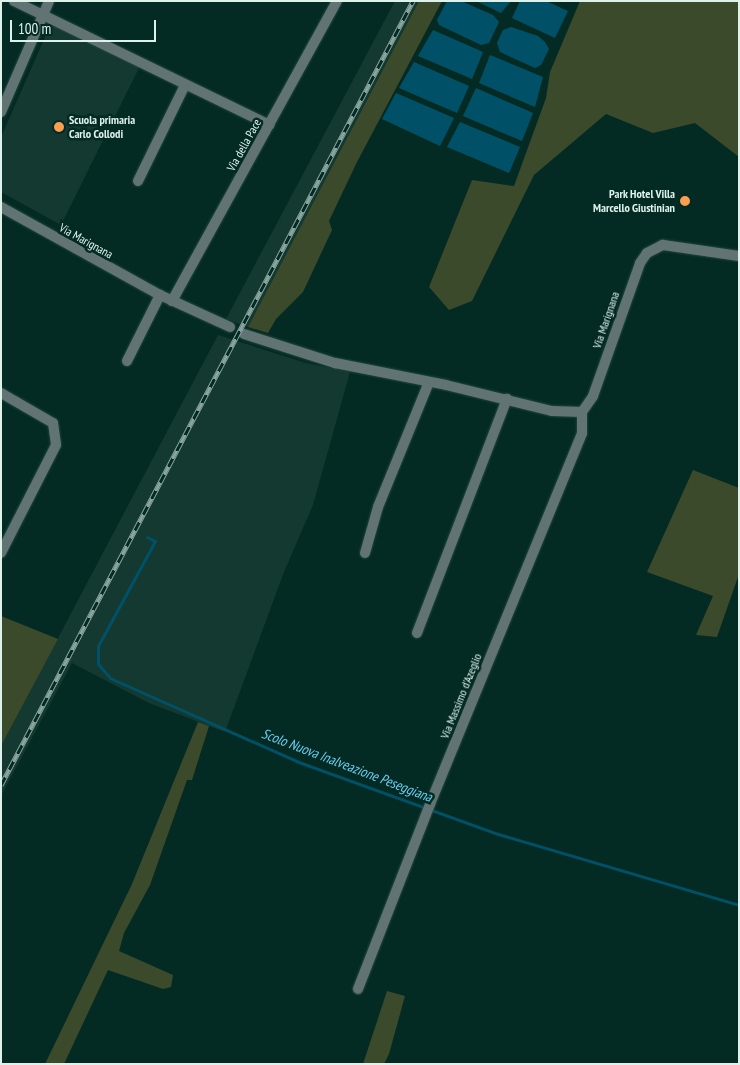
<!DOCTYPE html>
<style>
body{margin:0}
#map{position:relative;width:740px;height:1065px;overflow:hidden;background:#032b24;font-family:"PT Sans Narrow",sans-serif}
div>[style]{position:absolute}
.built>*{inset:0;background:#133931}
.green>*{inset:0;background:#3b4a2b}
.water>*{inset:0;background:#005168}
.stream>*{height:3px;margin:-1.5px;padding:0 1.5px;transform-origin:1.5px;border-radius:1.5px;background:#005168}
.roads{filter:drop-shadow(0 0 1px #224740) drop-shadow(0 0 1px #224740)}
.street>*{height:10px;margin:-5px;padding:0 5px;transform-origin:5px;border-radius:5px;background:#627374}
.rail>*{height:5px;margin-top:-2.5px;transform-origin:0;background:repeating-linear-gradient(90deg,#032b24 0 9px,#89a59e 0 18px);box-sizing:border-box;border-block:1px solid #89a59e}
.dots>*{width:14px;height:14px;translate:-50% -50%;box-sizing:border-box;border:2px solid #032b24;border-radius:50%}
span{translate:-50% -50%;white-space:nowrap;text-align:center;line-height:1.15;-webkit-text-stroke:5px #032b24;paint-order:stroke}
.poi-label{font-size:12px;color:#def2ec;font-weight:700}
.left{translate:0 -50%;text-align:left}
.right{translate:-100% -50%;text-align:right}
.street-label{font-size:12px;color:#def2ec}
.water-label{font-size:14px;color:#6acef3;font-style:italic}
.frame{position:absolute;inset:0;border:2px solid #def2ec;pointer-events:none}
.scale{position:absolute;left:10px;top:20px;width:146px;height:22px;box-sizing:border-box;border:2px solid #def2ec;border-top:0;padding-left:6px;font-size:15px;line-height:18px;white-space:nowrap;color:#def2ec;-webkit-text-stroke:4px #032b24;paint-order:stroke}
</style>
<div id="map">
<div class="built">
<div style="clip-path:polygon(395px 1px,419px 1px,248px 327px,226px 319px)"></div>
<div style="clip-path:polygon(55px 26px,140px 66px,61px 225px,1px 192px,1px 137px,49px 28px)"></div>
<div style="clip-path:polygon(218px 335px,306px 363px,350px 372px,313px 505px,284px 572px,225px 732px,149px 703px,72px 663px,1px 796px,1px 746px)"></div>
</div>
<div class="green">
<div style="clip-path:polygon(419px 1px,442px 1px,357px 162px,329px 221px,332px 230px,303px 292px,276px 319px,268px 333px,248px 327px)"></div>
<div style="clip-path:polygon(580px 1px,739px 1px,739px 157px,695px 123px,653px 133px,606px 114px,534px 175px,472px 301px,449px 310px,429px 287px,472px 180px,514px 186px,546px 98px,550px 72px)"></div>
<div style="clip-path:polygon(693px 470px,739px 488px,739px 574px,717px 637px,696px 635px,713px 596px,647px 572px)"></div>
<div style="clip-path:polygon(1px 616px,58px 639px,1px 746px)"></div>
<div style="clip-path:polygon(198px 722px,209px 726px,192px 780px,187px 780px,150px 885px,124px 933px,119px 951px,173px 975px,171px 987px,163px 989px,108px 970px,64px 1064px,45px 1064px,132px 884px)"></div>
<div style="clip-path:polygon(387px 991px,405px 996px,389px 1054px,384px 1064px,363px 1064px)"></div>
</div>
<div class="water">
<div style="clip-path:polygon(447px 1px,461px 1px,493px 15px,499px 22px,489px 43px,481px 45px,439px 25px,437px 20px)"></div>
<div style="clip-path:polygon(476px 1px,511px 1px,501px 13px)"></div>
<div style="clip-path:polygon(520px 1px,546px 1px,568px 11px,555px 38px,512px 18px)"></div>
<div style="clip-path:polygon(511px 27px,538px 36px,545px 42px,549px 49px,541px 65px,535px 68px,500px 52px,497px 43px,503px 30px)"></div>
<div style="clip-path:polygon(433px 30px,483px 52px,472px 79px,418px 56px)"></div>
<div style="clip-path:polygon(490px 55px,543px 77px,535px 107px,479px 83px)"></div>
<div style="clip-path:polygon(414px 62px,469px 86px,457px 113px,399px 88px)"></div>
<div style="clip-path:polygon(476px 88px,533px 113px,522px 141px,463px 116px)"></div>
<div style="clip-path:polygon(396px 93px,454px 118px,440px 146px,382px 119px)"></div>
<div style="clip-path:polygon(460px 122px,520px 147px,509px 173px,447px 147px)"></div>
</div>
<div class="stream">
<div style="left:147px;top:537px;width:9px;rotate:27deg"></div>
<div style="left:155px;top:541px;width:119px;rotate:118.5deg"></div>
<div style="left:98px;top:646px;width:18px;rotate:90deg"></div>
<div style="left:98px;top:664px;width:18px;rotate:49deg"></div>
<div style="left:110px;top:678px;width:204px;rotate:24deg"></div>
<div style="left:296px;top:761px;width:215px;rotate:19.9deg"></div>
<div style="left:498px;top:834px;width:251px;rotate:16.4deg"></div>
</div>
<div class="roads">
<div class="street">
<div style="left:14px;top:1px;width:284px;rotate:25.9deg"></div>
<div style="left:1px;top:112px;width:121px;rotate:-66.6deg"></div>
<div style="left:138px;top:181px;width:107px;rotate:-63.9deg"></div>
<div style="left:1px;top:207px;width:182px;rotate:29deg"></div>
<div style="left:160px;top:295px;width:77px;rotate:24.6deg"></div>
<div style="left:172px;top:301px;width:342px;rotate:-61.2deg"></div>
<div style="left:244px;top:334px;width:96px;rotate:17.7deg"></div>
<div style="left:335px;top:363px;width:113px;rotate:11.2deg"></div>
<div style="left:446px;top:385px;width:109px;rotate:13.8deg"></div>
<div style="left:552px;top:411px;width:30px;rotate:2deg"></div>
<div style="left:582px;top:412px;width:19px;rotate:-55deg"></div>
<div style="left:593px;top:396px;width:141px;rotate:-70.5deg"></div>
<div style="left:640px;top:263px;width:12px;rotate:-55deg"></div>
<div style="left:647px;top:253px;width:18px;rotate:-27deg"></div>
<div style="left:663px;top:245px;width:77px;rotate:8.2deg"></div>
<div style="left:127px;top:361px;width:74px;rotate:-63.4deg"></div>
<div style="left:1px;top:393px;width:60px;rotate:30deg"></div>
<div style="left:53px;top:423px;width:22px;rotate:82deg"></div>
<div style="left:56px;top:445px;width:121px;rotate:117deg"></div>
<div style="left:365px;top:553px;width:48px;rotate:-74.2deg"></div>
<div style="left:378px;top:507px;width:135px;rotate:-67.8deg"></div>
<div style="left:417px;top:633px;width:251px;rotate:-69deg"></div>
<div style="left:358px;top:989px;width:199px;rotate:-68.7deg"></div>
<div style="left:430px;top:804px;width:401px;rotate:-67.7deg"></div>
<div style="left:582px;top:433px;width:21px;rotate:-90deg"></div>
</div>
</div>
<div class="rail">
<div style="left:1px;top:785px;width:886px;rotate:-62.28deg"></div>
</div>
<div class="dots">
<div style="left:59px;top:127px;background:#fa9f50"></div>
<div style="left:685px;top:201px;background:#fa9f50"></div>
</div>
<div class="poi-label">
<span class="left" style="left:69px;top:127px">Scuola primaria<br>Carlo Collodi</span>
<span class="right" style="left:675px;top:201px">Park Hotel Villa<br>Marcello Giustinian</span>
</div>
<div class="street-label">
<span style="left:244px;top:145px;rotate:-61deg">Via della Pace</span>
<span style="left:86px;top:241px;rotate:29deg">Via Marignana</span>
<span style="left:606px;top:320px;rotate:-71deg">Via Marignana</span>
<span style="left:461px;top:696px;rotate:-68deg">Via Massimo d'Azeglio</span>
</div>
<div class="water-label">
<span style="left:347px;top:765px;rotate:21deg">Scolo Nuova Inalveazione Peseggiana</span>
</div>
<div class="frame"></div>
<div class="scale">100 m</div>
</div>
